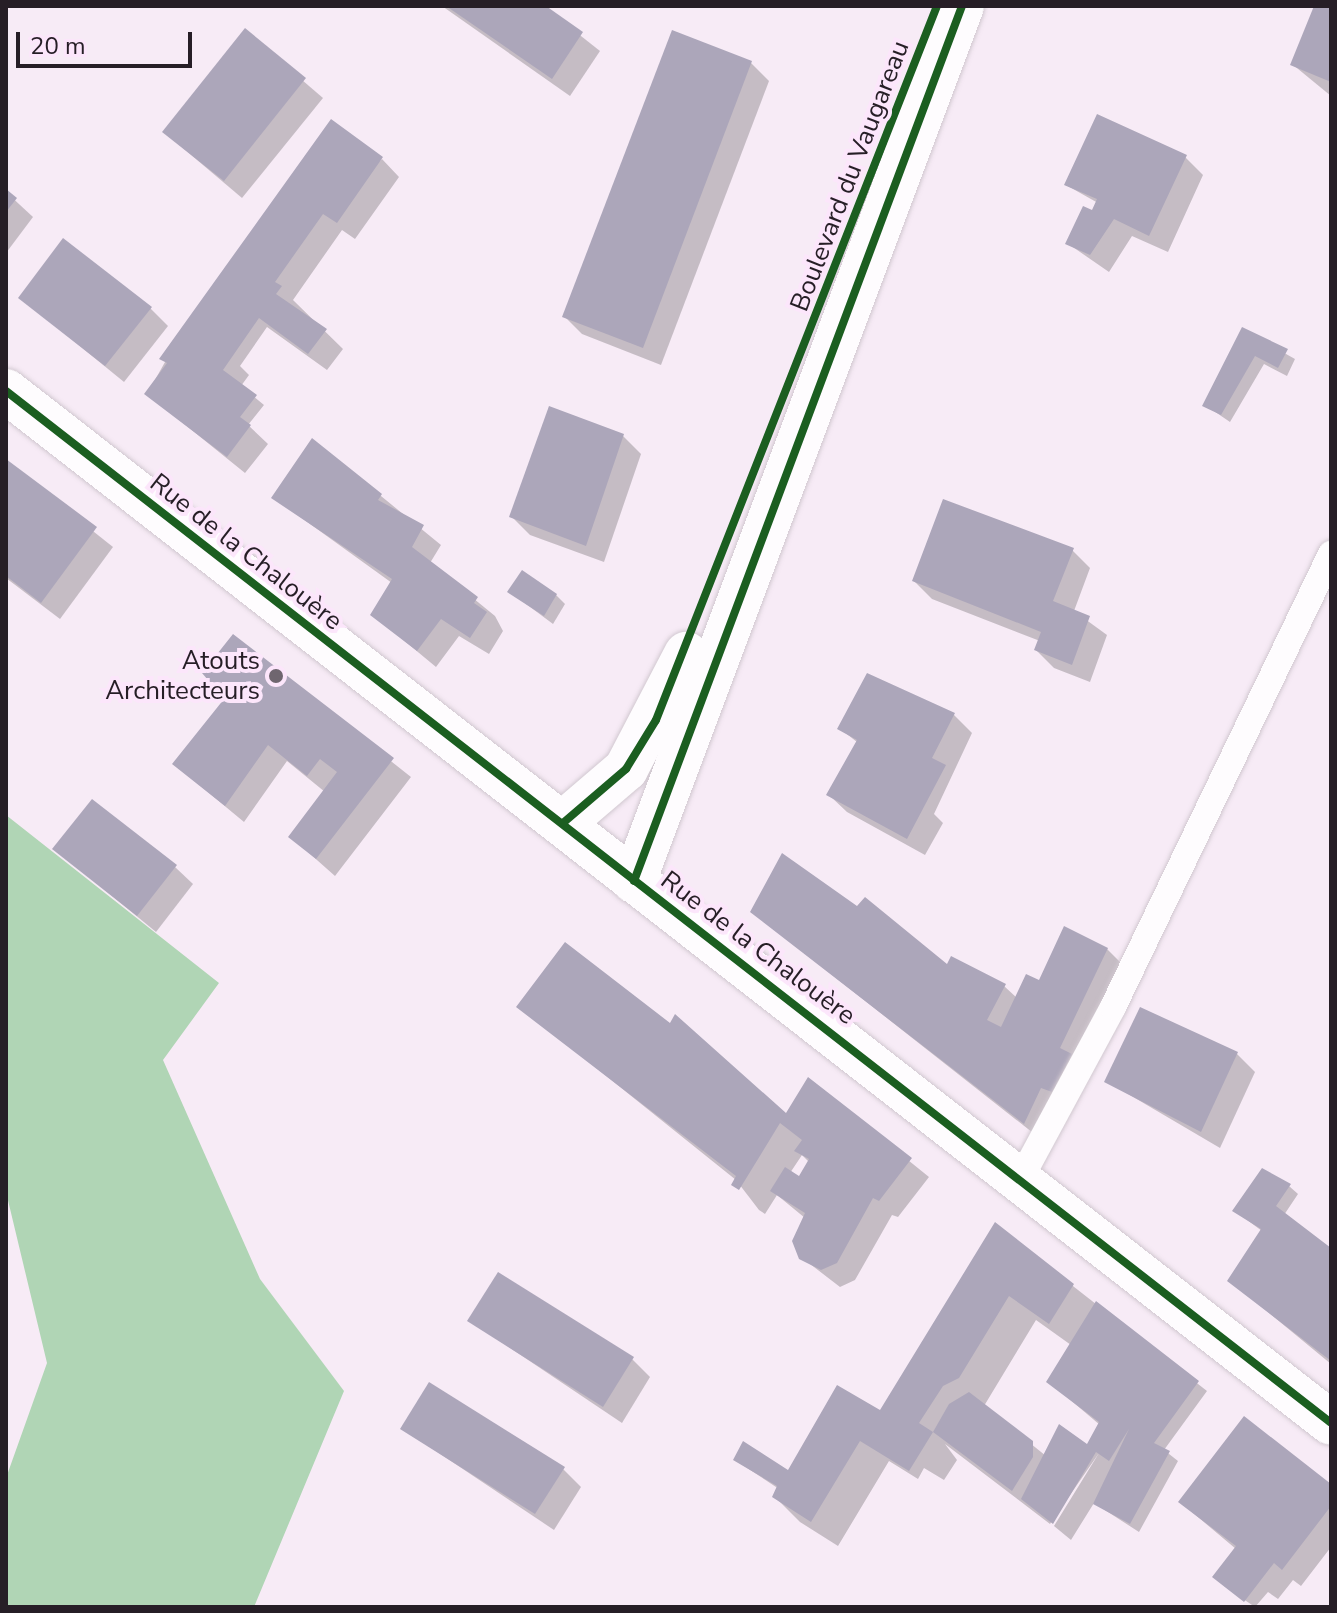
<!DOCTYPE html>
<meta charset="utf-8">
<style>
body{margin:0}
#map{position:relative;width:1337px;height:1613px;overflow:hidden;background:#f7ebf6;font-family:"Nunito Sans",sans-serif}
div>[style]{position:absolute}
.forest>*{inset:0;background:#b0d5b5}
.shadow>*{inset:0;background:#0003}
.building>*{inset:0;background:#aca6ba}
.roads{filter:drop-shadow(0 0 2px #d1c8d0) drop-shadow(0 0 2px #d1c8d0)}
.lane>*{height:26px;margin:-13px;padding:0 13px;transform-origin:13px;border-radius:13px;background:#fefcfe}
.street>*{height:44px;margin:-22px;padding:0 22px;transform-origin:22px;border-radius:22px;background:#fefcfe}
.secondary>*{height:44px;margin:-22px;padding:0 22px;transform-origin:22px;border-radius:22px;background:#fefcfe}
.cycleway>*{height:8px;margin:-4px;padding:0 4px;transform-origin:4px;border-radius:4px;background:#1b5e20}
.dots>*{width:22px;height:22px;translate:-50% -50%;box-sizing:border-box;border:4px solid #fce6fb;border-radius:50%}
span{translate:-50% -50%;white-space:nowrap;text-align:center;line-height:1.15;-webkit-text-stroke:8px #fce6fb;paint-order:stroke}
.street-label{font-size:26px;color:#261e26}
.poi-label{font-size:26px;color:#261e26}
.right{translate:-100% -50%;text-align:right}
.frame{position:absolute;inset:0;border:8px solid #261e26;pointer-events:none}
.scale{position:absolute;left:16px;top:32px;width:176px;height:36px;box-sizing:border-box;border:4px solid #261e26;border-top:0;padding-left:10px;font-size:24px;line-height:28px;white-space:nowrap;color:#261e26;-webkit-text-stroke:6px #fce6fb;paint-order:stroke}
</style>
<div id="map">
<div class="forest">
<div style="clip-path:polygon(6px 815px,219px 983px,163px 1060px,260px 1279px,344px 1391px,254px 1607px,6px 1607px,6px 1478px,47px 1363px,6px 1192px)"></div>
</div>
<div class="shadow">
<div style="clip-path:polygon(442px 6px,543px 6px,600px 51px,570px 96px)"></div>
<div style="clip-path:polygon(1321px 6px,1331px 6px,1331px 96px,1292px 64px)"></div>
<div style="clip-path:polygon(245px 31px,323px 98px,242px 198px,164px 132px)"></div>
<div style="clip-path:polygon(751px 63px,769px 81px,661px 365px,582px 334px,564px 316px)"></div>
<div style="clip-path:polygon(1185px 157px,1203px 175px,1168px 252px,1132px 236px,1109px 272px,1067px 243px,1098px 203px,1066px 185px)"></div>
<div style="clip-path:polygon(382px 159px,399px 177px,355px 239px,342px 230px,293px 300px,343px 349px,327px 370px,267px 327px,240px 366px,249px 375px,241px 386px,264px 405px,248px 425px,268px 444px,245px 473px,147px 394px,187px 323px)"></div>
<div style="clip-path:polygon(6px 192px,33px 217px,6px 253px)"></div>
<div style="clip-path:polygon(21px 298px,150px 308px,168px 326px,124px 382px)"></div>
<div style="clip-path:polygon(1243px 330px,1295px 359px,1287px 376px,1264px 364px,1230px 422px,1205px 405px)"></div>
<div style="clip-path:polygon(623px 436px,641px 454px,604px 562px,530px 535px,512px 517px)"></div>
<div style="clip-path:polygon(6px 462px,113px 547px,60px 619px,6px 578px)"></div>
<div style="clip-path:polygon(381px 496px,441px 545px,430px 563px,495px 616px,503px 631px,489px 654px,459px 636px,436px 667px,372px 614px,392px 583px,274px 498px)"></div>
<div style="clip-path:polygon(1072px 550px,1090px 568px,1074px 611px,1107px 635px,1090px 682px,1054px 668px,1036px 650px,1040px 641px,932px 599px,914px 581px)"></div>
<div style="clip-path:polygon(510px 592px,556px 595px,565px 604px,553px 624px)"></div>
<div style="clip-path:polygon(234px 637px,411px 777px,335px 876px,291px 837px,325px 792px,287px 761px,244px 822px,174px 764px,224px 702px)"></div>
<div style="clip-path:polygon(954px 715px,972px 733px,934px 814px,943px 823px,925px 855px,847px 812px,829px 795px,857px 742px,839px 728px)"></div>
<div style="clip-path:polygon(55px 849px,175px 867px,193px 884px,156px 932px)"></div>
<div style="clip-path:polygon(858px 909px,947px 967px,1004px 986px,1017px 998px,1107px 949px,1125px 967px,1042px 1140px,752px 912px)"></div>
<div style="clip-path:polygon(evenodd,519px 1006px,786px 1117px,809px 1080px,929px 1177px,898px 1217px,892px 1215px,855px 1280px,840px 1287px,801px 1257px,805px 1218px,777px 1195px,765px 1214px,759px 1210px,736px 1180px,519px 1006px,802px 1155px,809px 1162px,799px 1179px,790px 1173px,802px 1155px)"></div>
<div style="clip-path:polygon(1237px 1054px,1255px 1072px,1220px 1148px,1106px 1081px)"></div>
<div style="clip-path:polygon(1289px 1186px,1298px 1194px,1284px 1215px,1331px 1251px,1331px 1364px,1229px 1280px,1262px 1231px,1235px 1211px)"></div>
<div style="clip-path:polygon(evenodd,995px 1225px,1207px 1391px,1164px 1450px,1178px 1461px,1139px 1532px,1094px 1503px,1071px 1540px,1054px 1526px,1099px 1453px,1050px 1524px,945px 1444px,957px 1460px,944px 1480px,924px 1468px,918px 1479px,889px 1461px,838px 1546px,800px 1522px,775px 1497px,779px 1489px,735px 1460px,787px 1471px,880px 1413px,995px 1225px,1036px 1320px,1071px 1345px,1048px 1381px,1100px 1425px,1087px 1447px,1046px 1456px,984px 1406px,1036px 1320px)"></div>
<div style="clip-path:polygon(470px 1321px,632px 1359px,650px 1377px,622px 1423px)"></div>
<div style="clip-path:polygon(403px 1429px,563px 1469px,581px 1487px,554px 1530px)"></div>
<div style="clip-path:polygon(1331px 1487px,1331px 1547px,1301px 1586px,1293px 1580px,1278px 1599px,1268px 1592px,1255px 1607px,1224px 1586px,1236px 1549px,1180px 1502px)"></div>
</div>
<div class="building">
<div style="clip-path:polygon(446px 6px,546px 6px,583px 32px,552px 79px)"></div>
<div style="clip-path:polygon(1314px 6px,1331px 6px,1331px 82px,1290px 65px)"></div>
<div style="clip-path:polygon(245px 28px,306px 78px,224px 181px,162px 132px)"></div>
<div style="clip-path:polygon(672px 30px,752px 61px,643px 348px,562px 317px)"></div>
<div style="clip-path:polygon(1097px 114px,1187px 155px,1149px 236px,1114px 219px,1090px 255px,1065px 244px,1083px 206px,1092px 210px,1097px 199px,1064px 185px)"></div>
<div style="clip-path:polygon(331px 119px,383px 157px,337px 223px,323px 214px,275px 282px,282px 286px,276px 294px,327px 329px,308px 354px,259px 318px,223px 370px,257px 395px,240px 417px,251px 425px,227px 457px,144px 394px,167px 363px,159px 359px)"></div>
<div style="clip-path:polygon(6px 189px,17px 198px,6px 212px)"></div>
<div style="clip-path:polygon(63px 238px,152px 307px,105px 366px,18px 298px)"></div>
<div style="clip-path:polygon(1242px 327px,1288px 349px,1278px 368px,1255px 356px,1221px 415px,1202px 406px)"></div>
<div style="clip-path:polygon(549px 406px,624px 434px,586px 546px,509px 517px)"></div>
<div style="clip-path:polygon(312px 438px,382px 494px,378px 500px,424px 525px,412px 547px,478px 597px,474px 603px,487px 612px,470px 638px,441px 619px,417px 651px,370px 615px,392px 579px,271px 498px)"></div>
<div style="clip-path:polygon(6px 459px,97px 527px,41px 603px,6px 576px)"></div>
<div style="clip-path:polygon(943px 499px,1074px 548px,1053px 601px,1090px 616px,1072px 665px,1034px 650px,1041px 632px,912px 581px)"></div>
<div style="clip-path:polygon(522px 570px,557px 594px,544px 616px,507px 592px)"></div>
<div style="clip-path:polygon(233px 634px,394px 758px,316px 859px,288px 837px,337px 772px,320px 759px,307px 776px,268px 745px,225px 806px,172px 764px,224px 699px,202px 673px)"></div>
<div style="clip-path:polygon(867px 673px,955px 713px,932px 758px,946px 765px,907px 839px,826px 795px,857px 740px,837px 729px)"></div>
<div style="clip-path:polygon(92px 799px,177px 865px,137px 916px,52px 849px)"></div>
<div style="clip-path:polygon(782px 853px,857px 906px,865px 897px,947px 964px,951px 956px,1006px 984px,987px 1020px,1001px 1027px,1026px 974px,1039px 980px,1064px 926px,1108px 948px,1060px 1048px,1072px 1054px,1052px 1092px,1041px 1088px,1024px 1124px,750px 912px)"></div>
<div style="clip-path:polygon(565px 942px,670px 1023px,675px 1014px,786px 1113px,808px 1077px,912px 1158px,879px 1201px,873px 1198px,837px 1263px,821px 1270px,799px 1259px,792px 1241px,805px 1213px,770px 1191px,785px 1167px,799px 1176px,809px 1159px,794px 1151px,802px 1140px,780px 1123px,739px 1190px,731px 1185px,736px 1176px,516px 1007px)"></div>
<div style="clip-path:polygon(1140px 1007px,1238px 1052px,1201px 1132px,1104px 1082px)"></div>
<div style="clip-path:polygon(1262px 1168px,1291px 1184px,1276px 1206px,1331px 1248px,1331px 1361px,1227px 1281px,1261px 1229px,1232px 1211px)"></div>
<div style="clip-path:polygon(995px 1222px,1074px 1284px,1049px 1324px,1009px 1296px,959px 1378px,943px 1386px,919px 1423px,933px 1432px,909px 1471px,860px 1441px,811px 1522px,772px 1497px,777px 1486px,733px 1460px,743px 1441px,788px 1470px,837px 1385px,880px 1410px)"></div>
<div style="clip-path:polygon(498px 1272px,634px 1357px,603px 1407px,467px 1321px)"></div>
<div style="clip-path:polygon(1096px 1301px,1199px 1381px,1154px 1443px,1170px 1451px,1130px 1524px,1093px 1504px,1129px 1429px,1109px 1461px,1096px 1452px,1053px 1524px,1021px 1499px,1059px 1424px,1087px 1444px,1099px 1422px,1046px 1382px)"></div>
<div style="clip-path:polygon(429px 1382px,565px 1467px,535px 1514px,400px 1429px)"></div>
<div style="clip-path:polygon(969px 1392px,1033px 1441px,1033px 1457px,1012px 1491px,933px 1432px,949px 1404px)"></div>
<div style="clip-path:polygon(1244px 1416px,1331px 1484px,1331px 1506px,1282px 1570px,1274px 1563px,1244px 1602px,1212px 1577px,1236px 1546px,1178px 1502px)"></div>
</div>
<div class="roads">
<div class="lane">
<div style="left:1021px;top:1178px;width:194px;rotate:-61.7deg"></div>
<div style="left:1113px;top:1007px;width:503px;rotate:-64.3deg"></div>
</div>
<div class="street">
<div style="left:563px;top:823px;width:83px;rotate:-40.6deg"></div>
<div style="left:626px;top:769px;width:130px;rotate:-62.4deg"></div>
<div style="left:634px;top:881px;width:934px;rotate:-69.45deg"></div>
</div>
<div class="secondary">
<div style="left:6px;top:391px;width:1679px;rotate:37.91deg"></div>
</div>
</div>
<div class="cycleway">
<div style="left:6px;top:391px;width:1679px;rotate:37.91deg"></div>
<div style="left:563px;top:823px;width:83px;rotate:-40.6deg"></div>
<div style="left:626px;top:769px;width:57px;rotate:-58.5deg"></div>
<div style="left:656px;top:720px;width:767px;rotate:-68.52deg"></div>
<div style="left:634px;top:881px;width:934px;rotate:-69.45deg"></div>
</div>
<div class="dots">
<div style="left:276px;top:676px;background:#6f666f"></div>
</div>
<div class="street-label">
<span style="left:850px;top:176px;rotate:-69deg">Boulevard du Vaugareau</span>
<span style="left:246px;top:552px;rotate:38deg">Rue de la Chalouère</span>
<span style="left:758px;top:948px;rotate:37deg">Rue de la Chalouère</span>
</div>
<div class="poi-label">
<span class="right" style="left:260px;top:676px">Atouts<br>Architecteurs</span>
</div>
<div class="frame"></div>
<div class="scale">20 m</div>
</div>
